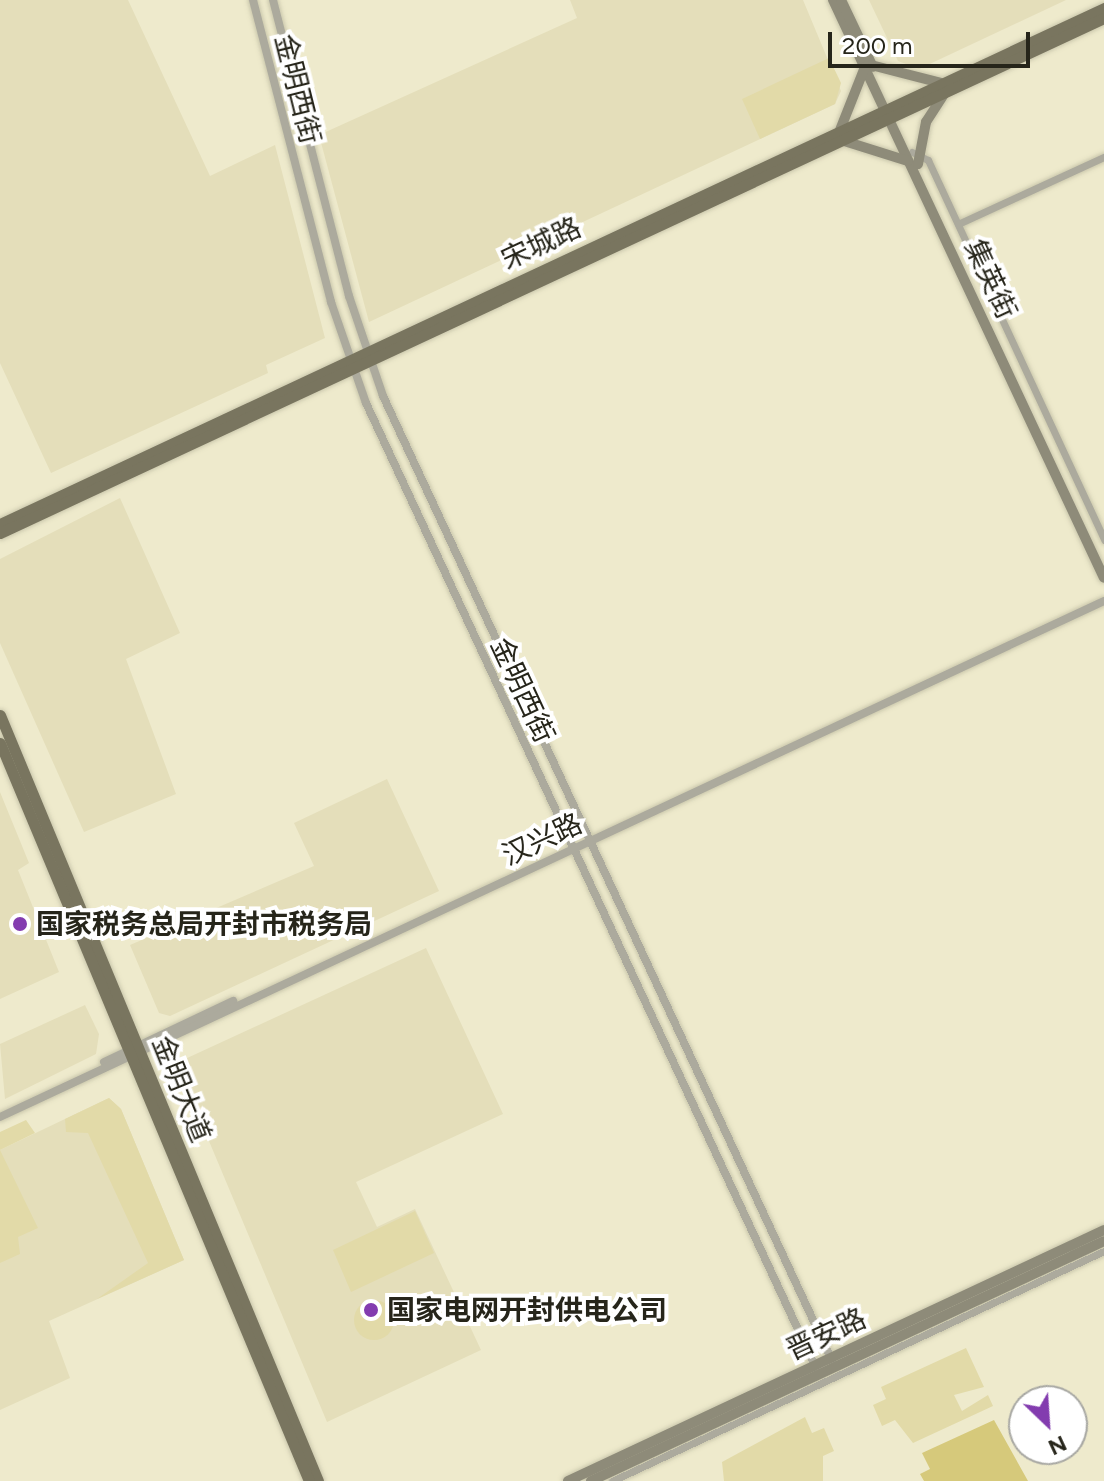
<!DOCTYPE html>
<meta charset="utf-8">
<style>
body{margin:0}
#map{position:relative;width:1104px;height:1481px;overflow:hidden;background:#eeeacc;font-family:Figtree,"Noto Sans SC",sans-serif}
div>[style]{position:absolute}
.built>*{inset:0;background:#e4deba}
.green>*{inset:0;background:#e2daa8}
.round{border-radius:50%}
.water>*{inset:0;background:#d6c97b}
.roads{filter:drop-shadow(0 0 2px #cac7ac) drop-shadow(0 0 2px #cac7ac)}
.minor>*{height:7px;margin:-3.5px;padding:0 3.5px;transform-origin:3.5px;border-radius:3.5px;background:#acaa9d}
.tertiary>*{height:8px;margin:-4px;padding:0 4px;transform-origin:4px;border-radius:4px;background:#acaa9d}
.secondary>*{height:10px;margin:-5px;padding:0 5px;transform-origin:5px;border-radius:5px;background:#8e8b79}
.primary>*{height:11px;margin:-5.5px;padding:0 5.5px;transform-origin:5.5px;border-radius:5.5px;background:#79755f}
.dots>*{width:22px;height:22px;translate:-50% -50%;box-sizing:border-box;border:4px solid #fff;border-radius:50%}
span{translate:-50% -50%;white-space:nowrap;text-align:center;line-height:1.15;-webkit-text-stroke:8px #fff;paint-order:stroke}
.street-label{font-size:28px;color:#26251a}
.poi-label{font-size:28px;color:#26251a;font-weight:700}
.left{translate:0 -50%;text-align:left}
.north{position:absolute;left:1008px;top:1385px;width:80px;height:80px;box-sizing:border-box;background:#fff;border:2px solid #a8a8a3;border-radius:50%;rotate:155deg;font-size:22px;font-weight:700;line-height:32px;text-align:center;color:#26251a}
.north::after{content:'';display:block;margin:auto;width:28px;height:36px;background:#833caf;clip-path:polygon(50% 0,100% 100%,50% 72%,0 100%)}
.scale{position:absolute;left:828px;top:32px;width:202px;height:36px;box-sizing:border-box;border:4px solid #26251a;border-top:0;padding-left:10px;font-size:24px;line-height:28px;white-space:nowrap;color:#26251a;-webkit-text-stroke:6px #fff;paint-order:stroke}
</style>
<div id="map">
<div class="built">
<div style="clip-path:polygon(0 0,128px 0,210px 176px,275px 145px,325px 338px,266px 365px,268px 373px,51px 473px,0 363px)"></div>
<div style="clip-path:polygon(570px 0,803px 0,841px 91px,835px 104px,369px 322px,319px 135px,577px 18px)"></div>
<div style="clip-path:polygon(869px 0,1066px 0,919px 69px,898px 61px)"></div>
<div style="clip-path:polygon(120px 498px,180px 633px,126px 659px,176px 794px,84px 832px,0 643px,0 559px)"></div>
<div style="clip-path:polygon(387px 779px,439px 891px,170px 1016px,159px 1013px,130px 945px,314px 866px,294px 823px)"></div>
<div style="clip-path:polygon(0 792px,29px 863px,18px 870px,59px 972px,0 999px)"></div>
<div style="clip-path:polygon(426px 948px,503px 1114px,356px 1182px,377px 1227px,415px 1209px,481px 1350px,327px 1422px,180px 1072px,185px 1059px)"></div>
<div style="clip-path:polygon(85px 1005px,99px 1034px,96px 1054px,5px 1099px,0 1044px)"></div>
<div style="clip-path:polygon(109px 1098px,121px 1109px,184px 1260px,49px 1321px,70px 1378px,0 1410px,0 1150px)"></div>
</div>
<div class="green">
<div style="clip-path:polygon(829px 58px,841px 83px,835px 104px,760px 139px,742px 99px)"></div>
<div style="clip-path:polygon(109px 1098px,121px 1109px,184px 1260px,97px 1299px,148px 1263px,88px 1133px,66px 1132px,65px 1119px)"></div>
<div style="clip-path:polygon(26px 1120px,35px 1133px,0 1150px,38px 1228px,18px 1237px,20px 1254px,0 1263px,0 1132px)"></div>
<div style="clip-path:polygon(415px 1211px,434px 1253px,351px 1292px,333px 1250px)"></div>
<div class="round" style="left:354px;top:1300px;width:40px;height:40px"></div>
<div style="clip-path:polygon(966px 1348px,984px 1387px,954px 1395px,962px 1411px,988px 1395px,993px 1406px,913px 1443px,895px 1420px,882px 1426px,873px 1405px,886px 1399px,881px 1387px)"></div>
<div style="clip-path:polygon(805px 1417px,812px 1433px,824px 1428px,834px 1451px,823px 1456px,823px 1481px,724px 1481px,722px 1462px)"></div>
</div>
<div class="water">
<div style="clip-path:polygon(994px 1420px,1028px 1481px,924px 1481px,920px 1474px,930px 1469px,922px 1453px)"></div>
</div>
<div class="roads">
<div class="minor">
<div style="left:912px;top:152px;width:18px;rotate:27deg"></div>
<div style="left:928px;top:160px;width:419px;rotate:65.1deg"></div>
<div style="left:958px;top:224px;width:161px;rotate:-24.7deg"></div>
<div style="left:612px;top:1481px;width:543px;rotate:-25.06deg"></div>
</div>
<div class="tertiary">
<div style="left:253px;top:0;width:312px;rotate:75.5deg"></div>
<div style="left:331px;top:302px;width:107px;rotate:70.9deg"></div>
<div style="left:366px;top:403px;width:1065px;rotate:65deg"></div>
<div style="left:273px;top:0;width:306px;rotate:75.6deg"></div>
<div style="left:349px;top:296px;width:106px;rotate:71.2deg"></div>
<div style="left:383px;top:396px;width:1067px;rotate:65.04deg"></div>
<div style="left:104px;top:1062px;width:143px;rotate:-25.3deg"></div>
<div style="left:0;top:1117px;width:1219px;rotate:-25.05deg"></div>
</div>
<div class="secondary">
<div style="left:833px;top:0;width:638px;rotate:64.88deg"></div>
<div style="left:841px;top:0;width:74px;rotate:64.5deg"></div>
<div style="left:871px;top:65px;width:72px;rotate:14.4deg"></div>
<div style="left:840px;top:130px;width:68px;rotate:-68.4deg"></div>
<div style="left:841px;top:140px;width:70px;rotate:17.4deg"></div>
<div style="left:918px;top:164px;width:43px;rotate:-79.2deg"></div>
<div style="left:926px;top:122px;width:35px;rotate:-57deg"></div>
<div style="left:568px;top:1481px;width:592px;rotate:-25.09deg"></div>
<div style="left:591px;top:1481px;width:566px;rotate:-25.07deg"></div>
</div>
<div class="primary">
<div style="left:0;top:524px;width:1219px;rotate:-25.05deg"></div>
<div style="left:0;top:533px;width:1218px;rotate:-25.01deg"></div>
<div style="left:0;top:715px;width:829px;rotate:67.45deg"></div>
<div style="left:0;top:743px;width:800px;rotate:67.28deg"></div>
</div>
</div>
<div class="dots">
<div style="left:20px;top:924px;background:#833caf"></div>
<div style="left:371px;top:1310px;background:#833caf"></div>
</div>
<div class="street-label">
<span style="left:298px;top:89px;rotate:76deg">金明西街</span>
<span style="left:541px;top:243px;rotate:-25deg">宋城路</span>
<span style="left:991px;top:279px;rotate:65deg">集英街</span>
<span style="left:523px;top:690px;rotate:65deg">金明西街</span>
<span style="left:542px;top:839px;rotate:-25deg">汉兴路</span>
<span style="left:182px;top:1089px;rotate:68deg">金明大道</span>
<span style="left:826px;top:1334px;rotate:-25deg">晋安路</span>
</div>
<div class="poi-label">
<span class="left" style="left:36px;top:924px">国家税务总局开封市税务局</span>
<span class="left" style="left:387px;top:1310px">国家电网开封供电公司</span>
</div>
<div class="north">N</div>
<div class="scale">200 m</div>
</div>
